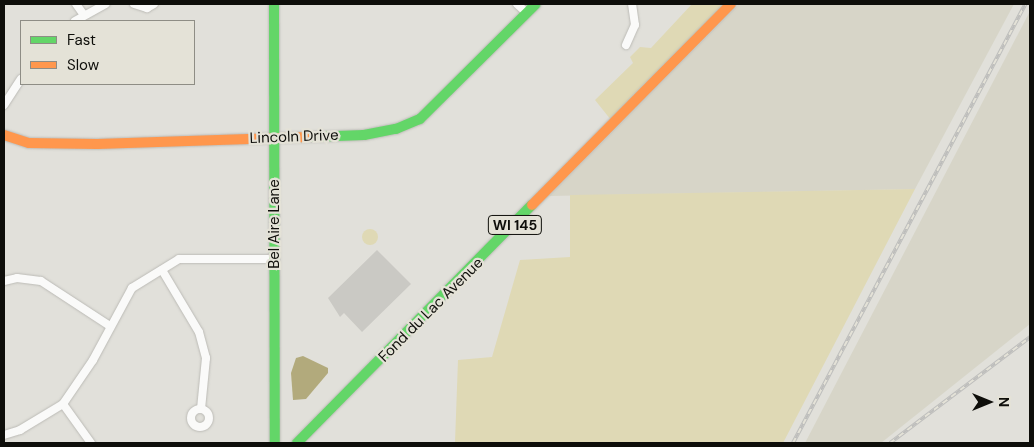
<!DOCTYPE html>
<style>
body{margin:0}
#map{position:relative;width:1034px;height:447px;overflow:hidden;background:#e1e0da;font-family:"DM Sans",sans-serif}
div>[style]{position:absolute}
.built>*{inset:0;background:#d7d5c8}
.green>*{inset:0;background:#dfd9b5}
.round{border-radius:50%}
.water>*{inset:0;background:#b2aa7c}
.building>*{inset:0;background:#cac9c4}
.roads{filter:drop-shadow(0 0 1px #bcbbb6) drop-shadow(0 0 1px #bcbbb6)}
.street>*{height:8px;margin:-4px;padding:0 4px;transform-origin:4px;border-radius:4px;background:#fafaf9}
.street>.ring{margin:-4px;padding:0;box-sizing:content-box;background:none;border:8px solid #fafaf9;border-radius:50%}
.fast>*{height:10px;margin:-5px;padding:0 5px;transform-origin:5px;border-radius:5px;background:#63d668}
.slow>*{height:10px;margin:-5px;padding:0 5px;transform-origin:5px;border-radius:5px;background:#ff974d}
.rail>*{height:4px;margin-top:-2px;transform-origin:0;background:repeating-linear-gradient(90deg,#e4e2d7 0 5.5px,#bebebc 0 11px);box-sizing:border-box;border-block:1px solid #bebebc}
span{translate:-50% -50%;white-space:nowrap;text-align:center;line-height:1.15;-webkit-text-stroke:4.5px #e4e2d7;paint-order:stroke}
.shield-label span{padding:1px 4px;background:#e4e2d7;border:1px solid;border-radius:4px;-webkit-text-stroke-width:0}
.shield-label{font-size:14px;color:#0e0e0a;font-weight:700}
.street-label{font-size:15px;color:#0e0e0a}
.frame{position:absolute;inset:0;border:5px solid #0e0e0a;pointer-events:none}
.legend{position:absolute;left:20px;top:20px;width:175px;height:65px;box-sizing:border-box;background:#e4e2d7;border:1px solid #8e8d85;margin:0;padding:6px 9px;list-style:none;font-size:15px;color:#0e0e0a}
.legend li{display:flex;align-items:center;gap:10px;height:25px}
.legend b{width:25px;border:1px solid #8e8d85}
.north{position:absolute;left:964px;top:377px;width:50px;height:50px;-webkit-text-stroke:4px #e4e2d7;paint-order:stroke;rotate:90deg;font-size:14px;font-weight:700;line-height:20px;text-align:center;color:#0e0e0a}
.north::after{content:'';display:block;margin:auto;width:18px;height:22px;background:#0e0e0a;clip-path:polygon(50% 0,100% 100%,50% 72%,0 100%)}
</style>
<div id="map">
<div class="built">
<div style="clip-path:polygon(739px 4px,1014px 4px,915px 189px,549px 196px)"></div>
<div style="clip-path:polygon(1030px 11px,1030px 324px,881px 443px,805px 443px)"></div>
</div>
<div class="green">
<div style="clip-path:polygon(692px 4px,725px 4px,611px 120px,595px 100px,633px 63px,630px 57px,640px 47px,651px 48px)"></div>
<div style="clip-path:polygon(915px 189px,783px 443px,375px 443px,455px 442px,458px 360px,492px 357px,520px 260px,570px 257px,570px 195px)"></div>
<div class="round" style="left:362px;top:229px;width:16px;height:16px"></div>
</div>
<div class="water">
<div style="clip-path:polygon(303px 356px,328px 368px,328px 373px,306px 399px,293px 400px,291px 373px,296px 358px)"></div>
</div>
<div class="building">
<div style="clip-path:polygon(377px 250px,411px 284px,362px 332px,344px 313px,340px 317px,328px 298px)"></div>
</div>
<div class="roads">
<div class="street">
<div style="left:76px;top:4px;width:14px;rotate:54deg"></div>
<div style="left:134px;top:4px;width:14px;rotate:17deg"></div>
<div style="left:147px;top:8px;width:8px;rotate:-30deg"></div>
<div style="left:517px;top:4px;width:13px;rotate:42deg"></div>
<div style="left:75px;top:21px;width:35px;rotate:-29deg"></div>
<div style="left:626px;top:45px;width:22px;rotate:-66deg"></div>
<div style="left:635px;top:25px;width:21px;rotate:-98deg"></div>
<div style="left:4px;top:105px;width:31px;rotate:-57deg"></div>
<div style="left:162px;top:270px;width:72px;rotate:59.2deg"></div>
<div style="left:199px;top:332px;width:27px;rotate:75deg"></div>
<div style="left:206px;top:358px;width:51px;rotate:95.6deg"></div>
<div style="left:4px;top:281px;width:13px;rotate:-13deg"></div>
<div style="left:17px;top:278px;width:24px;rotate:7deg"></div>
<div style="left:41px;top:281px;width:82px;rotate:33.1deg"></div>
<div style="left:63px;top:404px;width:48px;rotate:54.3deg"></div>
<div class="ring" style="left:191px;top:409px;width:10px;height:10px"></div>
<div style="left:4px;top:435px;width:17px;rotate:-17deg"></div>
<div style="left:20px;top:430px;width:50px;rotate:-31.2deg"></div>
<div style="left:63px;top:404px;width:53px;rotate:-55.7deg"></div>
<div style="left:93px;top:360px;width:82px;rotate:-61.6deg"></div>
<div style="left:132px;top:288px;width:55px;rotate:-31.7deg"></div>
<div style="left:179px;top:259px;width:95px"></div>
</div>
<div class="fast">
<div style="left:274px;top:4px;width:439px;rotate:89.9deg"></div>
<div style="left:309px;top:137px;width:55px;rotate:-2.1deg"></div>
<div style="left:364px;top:135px;width:33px;rotate:-11deg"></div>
<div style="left:396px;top:129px;width:26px;rotate:-23deg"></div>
<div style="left:420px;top:119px;width:163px;rotate:-44.8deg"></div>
<div style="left:297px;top:443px;width:334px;rotate:-45.4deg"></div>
</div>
<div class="slow">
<div style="left:4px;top:135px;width:26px;rotate:18deg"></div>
<div style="left:29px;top:143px;width:68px;rotate:0.8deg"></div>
<div style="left:97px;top:144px;width:212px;rotate:-1.9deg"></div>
<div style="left:532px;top:205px;width:283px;rotate:-45.3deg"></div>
</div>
</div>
<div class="rail">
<div style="left:793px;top:443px;width:497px;rotate:-62.1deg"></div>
<div style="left:890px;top:443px;width:176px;rotate:-37.1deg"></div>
</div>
<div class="shield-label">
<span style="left:515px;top:225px">WI 145</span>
</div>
<div class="street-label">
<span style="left:294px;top:137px;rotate:-2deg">Lincoln Drive</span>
<span style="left:275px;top:224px;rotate:-90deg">Bel Aire Lane</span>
<span style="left:431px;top:310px;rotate:-45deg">Fond du Lac Avenue</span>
</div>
<div class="frame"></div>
<ul class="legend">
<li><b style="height:6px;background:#63d668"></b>Fast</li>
<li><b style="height:6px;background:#ff974d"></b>Slow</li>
</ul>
<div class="north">N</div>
</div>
